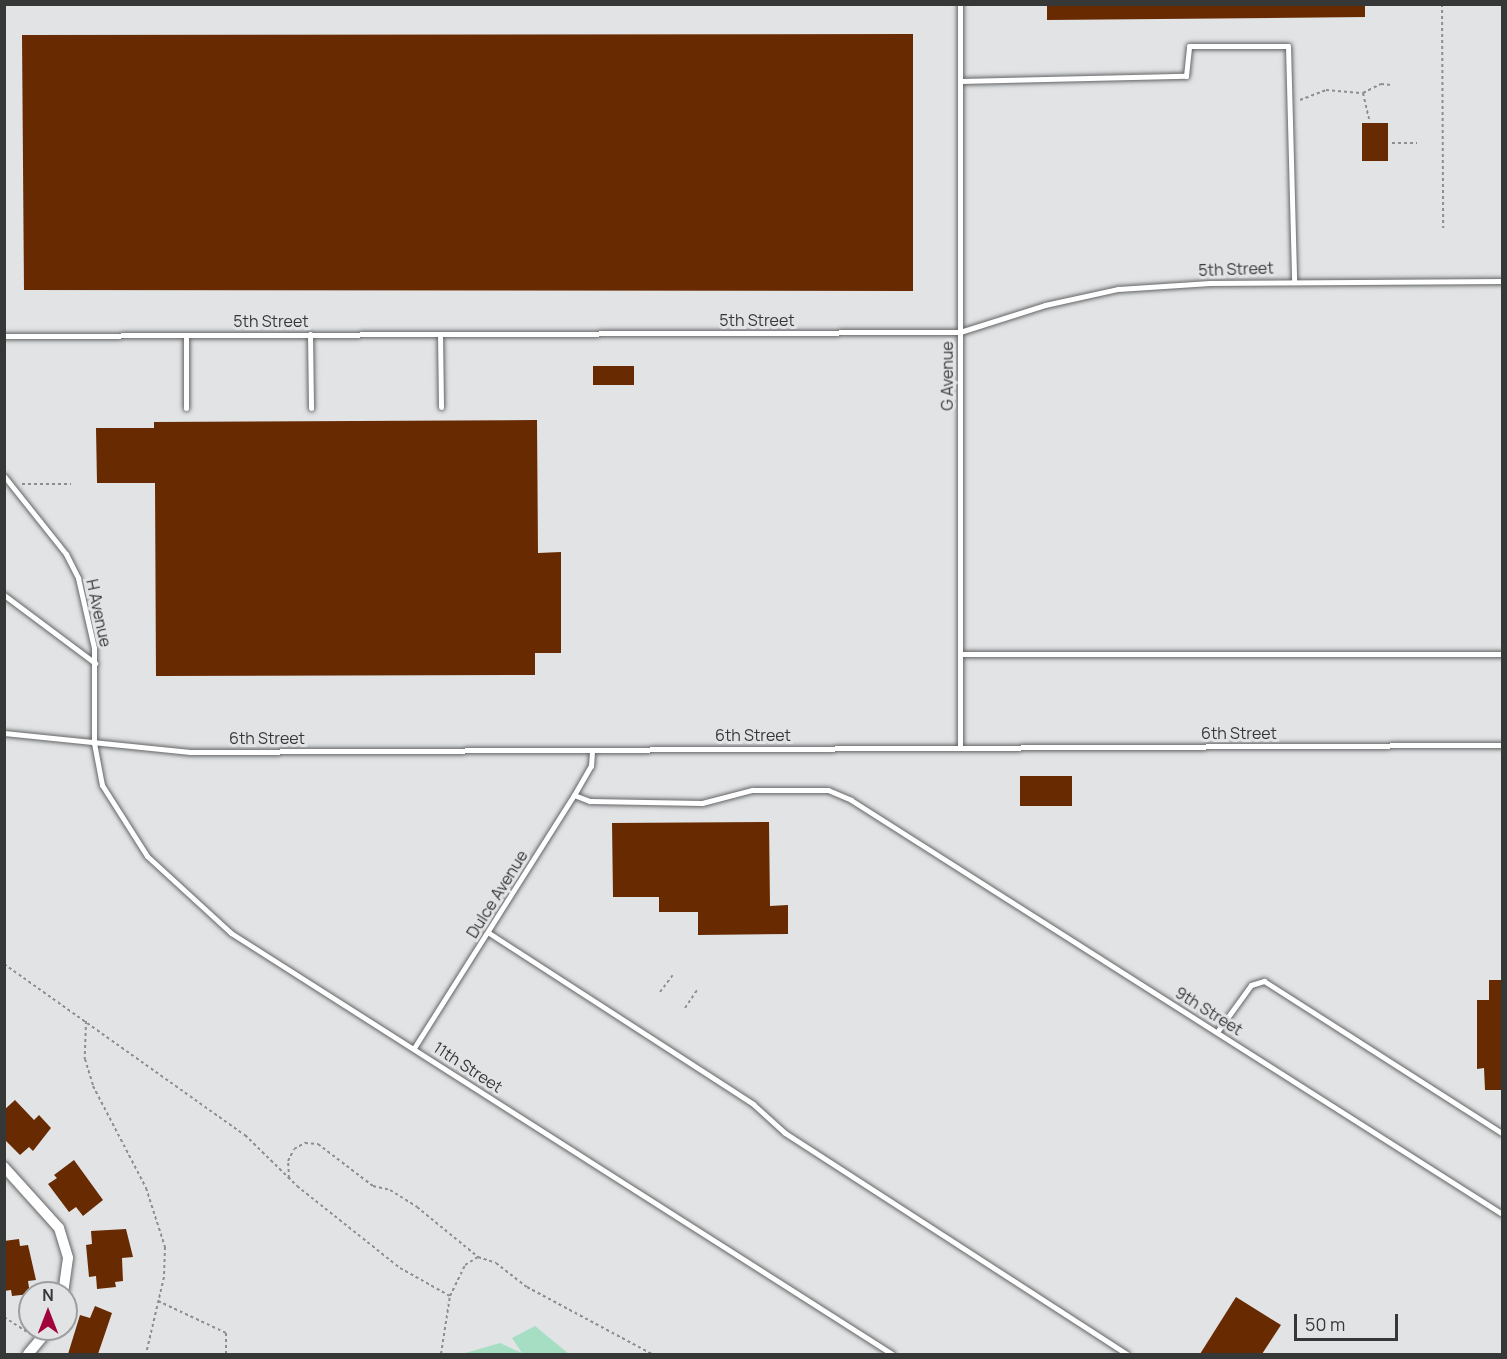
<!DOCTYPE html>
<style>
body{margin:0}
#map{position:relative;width:1507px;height:1359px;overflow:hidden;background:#e1e3e5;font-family:Manrope,sans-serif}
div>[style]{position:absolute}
.green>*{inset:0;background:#a6dec3}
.building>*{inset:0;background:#682a00}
.path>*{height:2px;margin-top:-1px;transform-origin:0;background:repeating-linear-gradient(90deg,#8c8e8f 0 3px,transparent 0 6px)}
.roads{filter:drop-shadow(0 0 2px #646566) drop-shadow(0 0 2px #646566)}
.lane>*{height:5px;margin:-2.5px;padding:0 2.5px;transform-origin:2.5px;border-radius:2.5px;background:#fff}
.street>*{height:10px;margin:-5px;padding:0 5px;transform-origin:5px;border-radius:5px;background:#fff}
span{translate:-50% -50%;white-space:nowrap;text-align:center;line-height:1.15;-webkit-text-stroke:6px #e1e3e5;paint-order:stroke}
.street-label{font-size:16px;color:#363737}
.frame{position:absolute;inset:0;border:6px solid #363737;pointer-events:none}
.north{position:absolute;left:18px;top:1281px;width:60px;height:60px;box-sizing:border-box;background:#e1e3e5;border:2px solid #9d9e9f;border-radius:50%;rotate:0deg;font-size:16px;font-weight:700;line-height:24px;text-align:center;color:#363737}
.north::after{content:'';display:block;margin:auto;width:21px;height:27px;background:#a1033d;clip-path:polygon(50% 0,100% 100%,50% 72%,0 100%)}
.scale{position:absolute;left:1294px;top:1314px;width:104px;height:27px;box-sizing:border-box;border:3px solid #363737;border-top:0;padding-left:8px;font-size:18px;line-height:21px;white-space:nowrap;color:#363737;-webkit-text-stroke:4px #e1e3e5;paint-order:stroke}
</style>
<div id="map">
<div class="green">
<div style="clip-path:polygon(535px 1326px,569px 1354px,462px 1354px,500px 1343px,522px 1353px,512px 1338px)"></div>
</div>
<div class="building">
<div style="clip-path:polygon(1047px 4px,1365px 4px,1365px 17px,1047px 20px)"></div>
<div style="clip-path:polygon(913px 34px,913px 291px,24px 290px,22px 35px)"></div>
<div style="clip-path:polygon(1362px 123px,1388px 123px,1388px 161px,1362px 161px)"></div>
<div style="clip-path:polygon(593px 366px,634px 366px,634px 385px,593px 385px)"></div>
<div style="clip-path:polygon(537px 420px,538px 553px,561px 552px,561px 653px,535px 653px,535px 675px,156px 676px,155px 483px,97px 483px,96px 428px,154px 428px,154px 422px)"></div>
<div style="clip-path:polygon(1020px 776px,1072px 776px,1072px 806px,1020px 806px)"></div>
<div style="clip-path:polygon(769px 822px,770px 906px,788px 905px,788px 934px,698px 935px,698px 912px,659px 912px,659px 897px,613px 897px,612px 823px)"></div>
<div style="clip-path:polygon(1489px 980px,1503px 980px,1502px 1090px,1485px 1090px,1484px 1068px,1477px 1069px,1477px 1000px,1489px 1000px)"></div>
<div style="clip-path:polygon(15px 1100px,34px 1120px,39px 1115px,51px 1128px,33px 1151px,29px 1147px,20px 1155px,4px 1139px,4px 1110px)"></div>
<div style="clip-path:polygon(74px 1160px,103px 1200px,83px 1216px,76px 1207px,69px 1212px,48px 1184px,57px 1178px,54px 1175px)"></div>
<div style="clip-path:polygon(126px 1229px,133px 1257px,122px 1258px,123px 1281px,115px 1282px,116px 1287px,97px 1289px,96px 1276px,89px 1277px,86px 1245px,92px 1244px,91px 1231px)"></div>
<div style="clip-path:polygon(19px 1239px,20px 1246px,28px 1245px,36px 1280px,28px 1281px,30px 1294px,12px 1296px,11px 1290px,4px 1291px,4px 1241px)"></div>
<div style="clip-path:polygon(1236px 1297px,1281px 1325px,1262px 1354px,1200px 1354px)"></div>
<div style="clip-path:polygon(95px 1306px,112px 1313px,98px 1354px,68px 1354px,80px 1315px,90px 1318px)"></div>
</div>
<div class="path">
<div style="left:1442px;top:4px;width:224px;rotate:89.7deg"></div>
<div style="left:1363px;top:93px;width:28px;rotate:77deg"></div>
<div style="left:1300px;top:100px;width:28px;rotate:-21deg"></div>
<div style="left:1326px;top:90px;width:37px;rotate:5deg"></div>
<div style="left:1363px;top:93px;width:20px;rotate:-27deg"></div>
<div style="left:1381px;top:84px;width:11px;rotate:5deg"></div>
<div style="left:1392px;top:143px;width:25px"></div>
<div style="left:22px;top:484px;width:49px"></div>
<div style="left:4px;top:964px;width:296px;rotate:35.4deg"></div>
<div style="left:245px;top:1135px;width:73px;rotate:44.4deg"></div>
<div style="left:297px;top:1186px;width:132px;rotate:38.5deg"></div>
<div style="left:400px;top:1268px;width:57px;rotate:29.2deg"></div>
<div style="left:660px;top:992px;width:21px;rotate:-53deg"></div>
<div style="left:685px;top:1008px;width:22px;rotate:-56deg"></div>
<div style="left:86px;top:1021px;width:38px;rotate:92deg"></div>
<div style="left:85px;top:1059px;width:28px;rotate:73deg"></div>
<div style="left:93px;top:1086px;width:115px;rotate:62.5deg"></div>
<div style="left:146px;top:1188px;width:62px;rotate:72.1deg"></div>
<div style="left:165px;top:1247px;width:30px;rotate:92deg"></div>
<div style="left:164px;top:1277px;width:79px;rotate:103.2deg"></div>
<div style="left:289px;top:1178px;width:17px;rotate:-93deg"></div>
<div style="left:288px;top:1161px;width:13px;rotate:-63deg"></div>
<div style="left:294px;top:1149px;width:13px;rotate:-29deg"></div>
<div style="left:305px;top:1143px;width:13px;rotate:4deg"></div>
<div style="left:318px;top:1144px;width:69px;rotate:37.4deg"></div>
<div style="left:373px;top:1186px;width:17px;rotate:13deg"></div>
<div style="left:390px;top:1190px;width:32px;rotate:32deg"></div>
<div style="left:417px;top:1207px;width:79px;rotate:39.3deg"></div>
<div style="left:158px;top:1301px;width:75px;rotate:25.2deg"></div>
<div style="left:226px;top:1333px;width:21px;rotate:90deg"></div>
<div style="left:4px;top:1317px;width:31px;rotate:33deg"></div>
<div style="left:441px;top:1354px;width:59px;rotate:-81.2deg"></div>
<div style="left:450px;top:1296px;width:34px;rotate:-64deg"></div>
<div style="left:465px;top:1265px;width:15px;rotate:-32deg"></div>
<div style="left:478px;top:1257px;width:19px;rotate:18deg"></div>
<div style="left:496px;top:1263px;width:39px;rotate:38deg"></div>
<div style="left:527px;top:1287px;width:142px;rotate:28.2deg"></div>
</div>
<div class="roads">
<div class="lane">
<div style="left:960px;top:4px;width:744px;rotate:90deg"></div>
<div style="left:960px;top:81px;width:226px;rotate:-1.3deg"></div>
<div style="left:1186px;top:76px;width:30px;rotate:-84deg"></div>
<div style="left:1189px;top:46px;width:99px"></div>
<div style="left:1288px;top:46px;width:235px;rotate:88.5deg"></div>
<div style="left:310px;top:334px;width:74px;rotate:89.2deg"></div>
<div style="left:440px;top:334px;width:73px;rotate:89.2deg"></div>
<div style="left:186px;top:335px;width:73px;rotate:90deg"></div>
<div style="left:4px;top:336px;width:956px;rotate:-0.24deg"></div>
<div style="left:960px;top:332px;width:89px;rotate:-17.6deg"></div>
<div style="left:1045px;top:305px;width:75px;rotate:-12.4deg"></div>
<div style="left:1118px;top:289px;width:92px;rotate:-3.7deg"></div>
<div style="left:1210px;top:283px;width:292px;rotate:-0.4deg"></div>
<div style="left:4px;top:476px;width:100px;rotate:51.5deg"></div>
<div style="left:66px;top:554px;width:27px;rotate:63deg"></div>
<div style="left:78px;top:578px;width:72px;rotate:77.1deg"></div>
<div style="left:94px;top:648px;width:95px;rotate:90deg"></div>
<div style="left:94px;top:743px;width:43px;rotate:79.2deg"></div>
<div style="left:102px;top:785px;width:84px;rotate:57.6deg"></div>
<div style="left:147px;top:856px;width:114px;rotate:42.5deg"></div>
<div style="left:231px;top:933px;width:784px;rotate:32.49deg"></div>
<div style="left:4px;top:595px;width:114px;rotate:36.8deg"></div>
<div style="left:960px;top:654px;width:542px"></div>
<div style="left:4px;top:733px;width:187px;rotate:5.8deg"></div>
<div style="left:190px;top:752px;width:1312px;rotate:-0.31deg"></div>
<div style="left:574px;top:795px;width:17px;rotate:21deg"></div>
<div style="left:590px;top:801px;width:112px;rotate:1deg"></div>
<div style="left:702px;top:803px;width:52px;rotate:-14.6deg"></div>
<div style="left:752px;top:790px;width:76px"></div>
<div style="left:828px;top:790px;width:25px;rotate:23deg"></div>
<div style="left:851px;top:800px;width:771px;rotate:32.45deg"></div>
<div style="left:489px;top:933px;width:315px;rotate:32.9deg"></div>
<div style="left:753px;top:1104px;width:43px;rotate:42.2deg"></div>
<div style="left:785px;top:1133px;width:407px;rotate:32.9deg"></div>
<div style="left:1217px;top:1032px;width:58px;rotate:-54.1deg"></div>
<div style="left:1251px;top:985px;width:14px;rotate:-17deg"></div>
<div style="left:1264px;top:981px;width:282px;rotate:32.6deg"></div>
<div style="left:414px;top:1048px;width:299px;rotate:-57.7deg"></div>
<div style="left:574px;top:795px;width:34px;rotate:-60deg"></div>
<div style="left:591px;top:766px;width:16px;rotate:-86deg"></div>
</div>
<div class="street">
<div style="left:4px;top:1167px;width:82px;rotate:48deg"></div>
<div style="left:59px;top:1228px;width:31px;rotate:73deg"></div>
<div style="left:68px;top:1258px;width:35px;rotate:98deg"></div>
<div style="left:28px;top:1354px;width:33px;rotate:-50deg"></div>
</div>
</div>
<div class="street-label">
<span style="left:1236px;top:269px;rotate:-2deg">5th Street</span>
<span style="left:757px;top:320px">5th Street</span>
<span style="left:271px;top:321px">5th Street</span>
<span style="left:947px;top:376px;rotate:-90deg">G Avenue</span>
<span style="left:99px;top:613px;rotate:78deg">H Avenue</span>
<span style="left:1239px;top:733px">6th Street</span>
<span style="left:753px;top:735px">6th Street</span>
<span style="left:267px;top:738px">6th Street</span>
<span style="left:497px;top:894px;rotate:-58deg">Dulce Avenue</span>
<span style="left:1209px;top:1011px;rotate:32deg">9th Street</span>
<span style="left:468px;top:1067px;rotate:33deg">11th Street</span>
</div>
<div class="frame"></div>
<div class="north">N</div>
<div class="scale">50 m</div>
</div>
